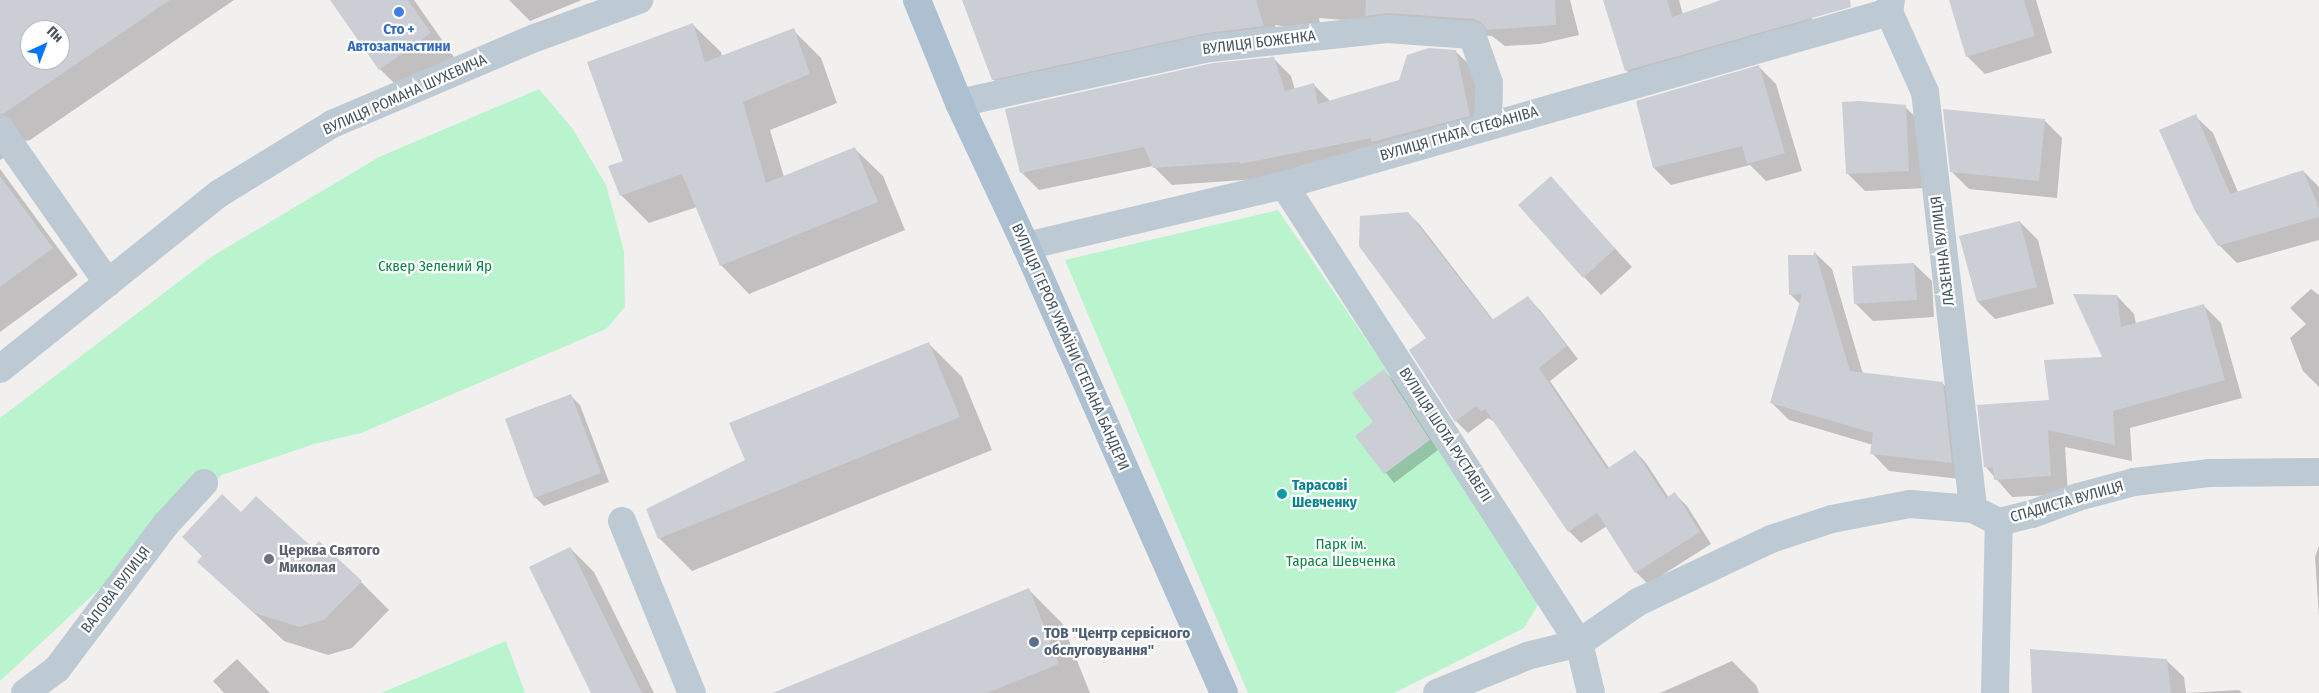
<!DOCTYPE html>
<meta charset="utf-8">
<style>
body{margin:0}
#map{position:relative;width:2319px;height:693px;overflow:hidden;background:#f2efef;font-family:"Fira Sans Condensed",sans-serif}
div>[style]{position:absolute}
.green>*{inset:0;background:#b9f4cf}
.shadow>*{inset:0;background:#0003}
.building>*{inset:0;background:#cbced5}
.minor>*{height:28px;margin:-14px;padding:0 14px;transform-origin:14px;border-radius:14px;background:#becad3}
.major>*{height:28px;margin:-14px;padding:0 14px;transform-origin:14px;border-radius:14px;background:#acc0d1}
.dots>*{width:14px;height:14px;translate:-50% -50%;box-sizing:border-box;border:2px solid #fff;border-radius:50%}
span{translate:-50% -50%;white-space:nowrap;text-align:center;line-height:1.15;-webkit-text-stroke:4.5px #fff;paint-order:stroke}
.shop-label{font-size:15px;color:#366cbe;font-weight:700}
.street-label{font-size:15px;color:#45545f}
.park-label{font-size:15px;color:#0c8445}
.culture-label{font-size:15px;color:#0d838f;font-weight:700}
.left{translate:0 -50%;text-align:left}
.worship-label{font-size:15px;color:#5b616d;font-weight:700}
.service-label{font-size:15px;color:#4e5e75;font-weight:700}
.north{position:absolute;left:20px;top:20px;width:50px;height:50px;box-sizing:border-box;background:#fff;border:1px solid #b5bbbf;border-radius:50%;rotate:43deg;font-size:14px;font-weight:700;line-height:20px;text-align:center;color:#45545f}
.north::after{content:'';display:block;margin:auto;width:18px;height:22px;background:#0474f7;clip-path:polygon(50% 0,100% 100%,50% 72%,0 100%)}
</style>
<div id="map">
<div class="green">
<div style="clip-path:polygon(539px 89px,573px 129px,606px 185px,624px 251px,625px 307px,606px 329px,361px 433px,314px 444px,222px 475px,0 681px,0 418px,211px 257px,379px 157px)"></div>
<div style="clip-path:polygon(1278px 210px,1527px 576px,1539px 603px,1524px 628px,1394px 693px,1248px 693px,1065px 260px)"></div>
<div style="clip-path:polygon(506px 641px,525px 693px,381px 693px)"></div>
</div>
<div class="shadow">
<div style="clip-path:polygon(evenodd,0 0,234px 0,30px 140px,18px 142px,11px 153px,0 160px,0 0,30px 30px,60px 30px,60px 60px,30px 60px,30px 30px)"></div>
<div style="clip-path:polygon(332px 0,414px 0,456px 60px,406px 95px,380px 69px)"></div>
<div style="clip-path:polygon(509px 0,582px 0,530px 21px)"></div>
<div style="clip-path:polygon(964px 0,1570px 0,1579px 35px,1540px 44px,1505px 46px,1492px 36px,1437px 32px,1432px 27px,1319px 18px,1321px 31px,1275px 25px,1280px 43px,1011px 96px,993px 79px)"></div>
<div style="clip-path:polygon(1605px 0,1679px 0,1683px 15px,1725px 0,1807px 0,1817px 38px,1644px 88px,1626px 70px)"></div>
<div style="clip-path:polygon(1950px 0,2036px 0,2052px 53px,1985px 74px,1967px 56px)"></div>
<div style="clip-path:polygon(692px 24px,721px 52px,722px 57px,793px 30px,821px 58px,837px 103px,770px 130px,784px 177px,854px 148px,883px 176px,905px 230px,749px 294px,721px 265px,697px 207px,649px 223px,621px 195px,625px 162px)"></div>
<div style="clip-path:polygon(1455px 51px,1473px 68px,1487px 133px,1257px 179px,1172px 185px,1153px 166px,1039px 190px,1022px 173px,1273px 58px,1291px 76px,1295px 90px,1313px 84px,1331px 102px,1400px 82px)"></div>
<div style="clip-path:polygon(1759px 67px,1776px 84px,1802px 171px,1766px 181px,1750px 165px,1671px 185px,1654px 168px)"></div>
<div style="clip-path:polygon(1905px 107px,1923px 124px,1926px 188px,1865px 191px,1848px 174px)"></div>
<div style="clip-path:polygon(2195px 116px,2213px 133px,2238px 192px,2303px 171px,2319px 187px,2319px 240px,2237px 263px,2219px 245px)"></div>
<div style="clip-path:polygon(2045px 121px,2062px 138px,2057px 198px,1969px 189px,1951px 171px)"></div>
<div style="clip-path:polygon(0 169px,78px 275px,0 332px)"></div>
<div style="clip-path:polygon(1551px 178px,1632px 267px,1601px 295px,1584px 277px)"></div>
<div style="clip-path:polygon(1408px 213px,1420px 225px,1494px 321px,1528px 298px,1540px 310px,1578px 359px,1550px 381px,1609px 468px,1635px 451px,1646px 463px,1669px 498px,1675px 494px,1687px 506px,1711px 544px,1648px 584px,1636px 572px,1607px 526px,1581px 543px,1569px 531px,1495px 422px,1488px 418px,1468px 433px,1456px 421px,1428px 338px)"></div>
<div style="clip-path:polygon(2020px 222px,2038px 240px,2054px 304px,1995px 319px,1978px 302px)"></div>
<div style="clip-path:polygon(1815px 253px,1832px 269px,1863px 374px,1942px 383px,1960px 400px,1969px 480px,1889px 471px,1872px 453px,1873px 445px,1789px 420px,1772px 403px,1800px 304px,1790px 294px)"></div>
<div style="clip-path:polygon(1914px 264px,1932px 281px,1934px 317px,1873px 321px,1855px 303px)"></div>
<div style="clip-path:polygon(2311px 289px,2319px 295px,2319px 387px,2303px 371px,2290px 338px,2306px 324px,2290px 308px)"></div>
<div style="clip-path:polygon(2117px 296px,2134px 314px,2136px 324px,2203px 305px,2221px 323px,2242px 398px,2130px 428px,2132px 461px,2065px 447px,2068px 494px,2012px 497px,1985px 466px,2050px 401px,2104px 358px)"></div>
<div style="clip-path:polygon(929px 344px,962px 377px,992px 450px,692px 571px,659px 538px,747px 460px)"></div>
<div style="clip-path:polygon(1384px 371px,1393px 380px,1438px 450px,1394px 483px,1357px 436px,1375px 422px)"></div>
<div style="clip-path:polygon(571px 396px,580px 405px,609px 482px,544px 506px,535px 497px)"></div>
<div style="clip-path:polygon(241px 514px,361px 582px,389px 610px,352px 648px,328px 655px,284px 641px,199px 562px,203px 557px,183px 537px)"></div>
<div style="clip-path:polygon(2319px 546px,2319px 617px,2315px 557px)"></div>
<div style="clip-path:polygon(570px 548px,594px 572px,654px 693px,593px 693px)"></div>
<div style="clip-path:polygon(1029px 590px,1062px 623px,1090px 693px,773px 693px)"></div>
<div style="clip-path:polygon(237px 659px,246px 668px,270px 693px,224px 693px,213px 681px)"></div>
<div style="clip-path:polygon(2166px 660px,2184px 677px,2186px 693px,2239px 690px,2242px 693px,2033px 693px)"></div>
<div style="clip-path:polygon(1732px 661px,1756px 685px,1759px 693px,1660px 693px)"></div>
</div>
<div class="building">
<div style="clip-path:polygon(evenodd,0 0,170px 0,3px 114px,0 114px,0 0,30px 30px,60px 30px,60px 60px,30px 60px,30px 30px)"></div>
<div style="clip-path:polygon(330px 0,408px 0,431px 33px,379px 70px)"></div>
<div style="clip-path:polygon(962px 0,1256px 0,1264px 26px,1207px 33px,992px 80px)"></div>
<div style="clip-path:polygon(1366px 0,1555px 0,1556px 25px,1487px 30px,1481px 22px,1473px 19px,1388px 13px,1365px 16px)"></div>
<div style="clip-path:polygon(1603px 0,1667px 0,1672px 17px,1721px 0,1850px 0,1851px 7px,1625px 71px)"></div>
<div style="clip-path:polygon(1949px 0,2024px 0,2035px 36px,1966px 57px)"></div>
<div style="clip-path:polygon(693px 23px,705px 62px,794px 28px,810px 74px,743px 102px,766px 183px,855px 147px,878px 202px,720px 266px,682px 174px,620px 196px,608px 166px,623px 161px,587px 62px)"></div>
<div style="clip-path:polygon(1429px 48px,1456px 50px,1470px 116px,1371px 142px,1371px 138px,1240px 164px,1240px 162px,1153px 168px,1144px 147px,1020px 173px,1005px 109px,1213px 63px,1274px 57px,1285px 91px,1314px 83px,1318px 104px,1399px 80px,1407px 55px)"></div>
<div style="clip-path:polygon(1759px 65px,1785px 153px,1747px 164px,1742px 146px,1653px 168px,1636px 101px)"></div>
<div style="clip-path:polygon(1859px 101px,1906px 105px,1909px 171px,1846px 174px,1842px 102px)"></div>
<div style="clip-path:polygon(1943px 109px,2045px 119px,2039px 181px,1950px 172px)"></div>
<div style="clip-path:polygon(2196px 114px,2230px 194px,2303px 170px,2319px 208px,2319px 217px,2218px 246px,2195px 211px,2159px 130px)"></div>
<div style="clip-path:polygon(0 176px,53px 248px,0 287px)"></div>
<div style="clip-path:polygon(1551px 176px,1615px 249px,1583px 278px,1518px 205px)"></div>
<div style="clip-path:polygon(1408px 212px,1492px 320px,1528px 296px,1567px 346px,1539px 368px,1607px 469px,1635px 450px,1666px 498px,1675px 492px,1700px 532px,1635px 573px,1597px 513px,1568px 532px,1485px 409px,1481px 412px,1476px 406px,1455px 422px,1409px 350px,1426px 338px,1359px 246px,1360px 216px)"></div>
<div style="clip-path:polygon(2020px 221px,2037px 287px,1977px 302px,1959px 236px)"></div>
<div style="clip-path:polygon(1815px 251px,1850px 371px,1943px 382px,1952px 463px,1870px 454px,1873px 433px,1770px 403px,1802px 294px,1789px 295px,1788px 255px,1813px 255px)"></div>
<div style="clip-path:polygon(1914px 263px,1917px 300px,1854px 304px,1852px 266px)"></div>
<div style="clip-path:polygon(2073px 294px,2117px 295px,2121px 327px,2204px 304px,2225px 380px,2113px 411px,2115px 445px,2048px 430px,2051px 476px,1994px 480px,1993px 468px,1984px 467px,1977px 405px,2049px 400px,2044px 360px,2102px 357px)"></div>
<div style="clip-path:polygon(929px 342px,960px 417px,658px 539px,646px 509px,745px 460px,729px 423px)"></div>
<div style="clip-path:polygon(1384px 369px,1430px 440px,1384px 474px,1355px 436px,1373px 422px,1352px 393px)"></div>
<div style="clip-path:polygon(571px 394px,601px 473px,534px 498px,505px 419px)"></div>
<div style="clip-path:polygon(222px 494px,241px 512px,256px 496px,313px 548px,319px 541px,362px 581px,324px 620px,299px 627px,254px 613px,197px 562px,202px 556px,182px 537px)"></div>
<div style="clip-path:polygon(570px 547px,642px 693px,591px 693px,529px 567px)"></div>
<div style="clip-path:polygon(1029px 588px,1059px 664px,987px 693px,773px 693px)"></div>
<div style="clip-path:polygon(2030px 649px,2167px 659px,2171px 693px,2032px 693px)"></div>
</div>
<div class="minor">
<div style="left:1891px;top:0;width:12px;rotate:99deg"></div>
<div style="left:1889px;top:12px;width:88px;rotate:65.8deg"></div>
<div style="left:1925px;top:92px;width:420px;rotate:83.4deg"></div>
<div style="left:959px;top:103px;width:257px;rotate:-12.4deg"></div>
<div style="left:1210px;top:48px;width:178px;rotate:-6.1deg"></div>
<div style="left:1387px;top:29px;width:85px;rotate:4deg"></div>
<div style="left:1472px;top:35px;width:51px;rotate:70.5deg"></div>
<div style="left:1489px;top:83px;width:42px;rotate:91.4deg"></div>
<div style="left:0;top:129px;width:188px;rotate:55deg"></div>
<div style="left:1284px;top:185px;width:545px;rotate:57.21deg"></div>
<div style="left:1579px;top:643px;width:51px;rotate:76.5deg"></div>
<div style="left:1026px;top:246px;width:265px;rotate:-13.3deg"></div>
<div style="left:1284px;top:185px;width:629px;rotate:-15.96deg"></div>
<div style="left:0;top:369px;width:282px;rotate:-38.7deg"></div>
<div style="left:220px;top:193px;width:132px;rotate:-31.6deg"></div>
<div style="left:332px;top:124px;width:220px;rotate:-23deg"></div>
<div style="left:535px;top:38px;width:111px;rotate:-20.1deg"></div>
<div style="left:622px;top:521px;width:186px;rotate:67.9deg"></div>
<div style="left:25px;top:693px;width:40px;rotate:-37deg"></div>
<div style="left:57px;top:669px;width:181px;rotate:-53.1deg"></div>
<div style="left:166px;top:524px;width:56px;rotate:-47.2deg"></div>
<div style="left:1437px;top:693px;width:97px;rotate:-22.3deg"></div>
<div style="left:1527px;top:656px;width:54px;rotate:-14deg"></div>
<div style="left:1579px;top:643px;width:72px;rotate:-34.8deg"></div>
<div style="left:1638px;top:602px;width:147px;rotate:-25.3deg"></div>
<div style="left:1771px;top:539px;width:64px;rotate:-18.2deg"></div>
<div style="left:1832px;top:519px;width:79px;rotate:-10.9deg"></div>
<div style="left:1910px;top:504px;width:63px;rotate:4.5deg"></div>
<div style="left:1973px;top:509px;width:29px;rotate:27deg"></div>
<div style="left:1999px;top:522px;width:34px;rotate:-14deg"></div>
<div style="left:2032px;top:514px;width:49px;rotate:-20.3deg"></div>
<div style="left:2078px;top:497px;width:58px;rotate:-15deg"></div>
<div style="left:2134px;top:482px;width:77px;rotate:-6.8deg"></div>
<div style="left:2210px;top:473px;width:109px;rotate:-0.5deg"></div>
<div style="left:1995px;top:693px;width:171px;rotate:-88.7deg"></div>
</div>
<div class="major">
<div style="left:917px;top:0;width:111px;rotate:67.8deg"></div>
<div style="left:959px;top:103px;width:158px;rotate:64.9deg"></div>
<div style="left:1026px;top:246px;width:489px;rotate:66.1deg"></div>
</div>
<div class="dots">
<div style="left:399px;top:12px;background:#3f7fe0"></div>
<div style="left:1282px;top:494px;background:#0f9aa8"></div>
<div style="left:269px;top:559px;background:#6b7280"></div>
<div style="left:1034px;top:642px;background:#5c6f8a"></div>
</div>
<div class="shop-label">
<span style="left:399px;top:38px">Сто +<br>Автозапчастини</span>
</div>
<div class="street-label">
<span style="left:1259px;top:43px;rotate:-7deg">ВУЛИЦЯ БОЖЕНКА</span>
<span style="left:405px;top:95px;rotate:-24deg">ВУЛИЦЯ РОМАНА ШУХЕВИЧА</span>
<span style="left:1459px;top:134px;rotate:-16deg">ВУЛИЦЯ ГНАТА СТЕФАНІВА</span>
<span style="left:1943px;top:251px;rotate:-97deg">ЛАЗЕННА ВУЛИЦЯ</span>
<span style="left:1070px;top:347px;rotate:66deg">ВУЛИЦЯ ГЕРОЯ УКРАЇНИ СТЕПАНА БАНДЕРИ</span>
<span style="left:1445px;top:435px;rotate:57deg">ВУЛИЦЯ ШОТА РУСТАВЕЛІ</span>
<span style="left:2067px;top:502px;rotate:-16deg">СПАДИСТА ВУЛИЦЯ</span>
<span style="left:116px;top:590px;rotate:-53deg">ВАЛОВА ВУЛИЦЯ</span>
</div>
<div class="park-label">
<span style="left:435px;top:267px">Сквер Зелений Яр</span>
<span style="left:1341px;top:553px">Парк ім.<br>Тараса Шевченка</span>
</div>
<div class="culture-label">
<span class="left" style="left:1292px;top:494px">Тарасові<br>Шевченку</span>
</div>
<div class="worship-label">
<span class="left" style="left:279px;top:559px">Церква Святого<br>Миколая</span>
</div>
<div class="service-label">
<span class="left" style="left:1044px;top:642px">ТОВ "Центр сервісного<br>обслуговування"</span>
</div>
<div class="north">Пн</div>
</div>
